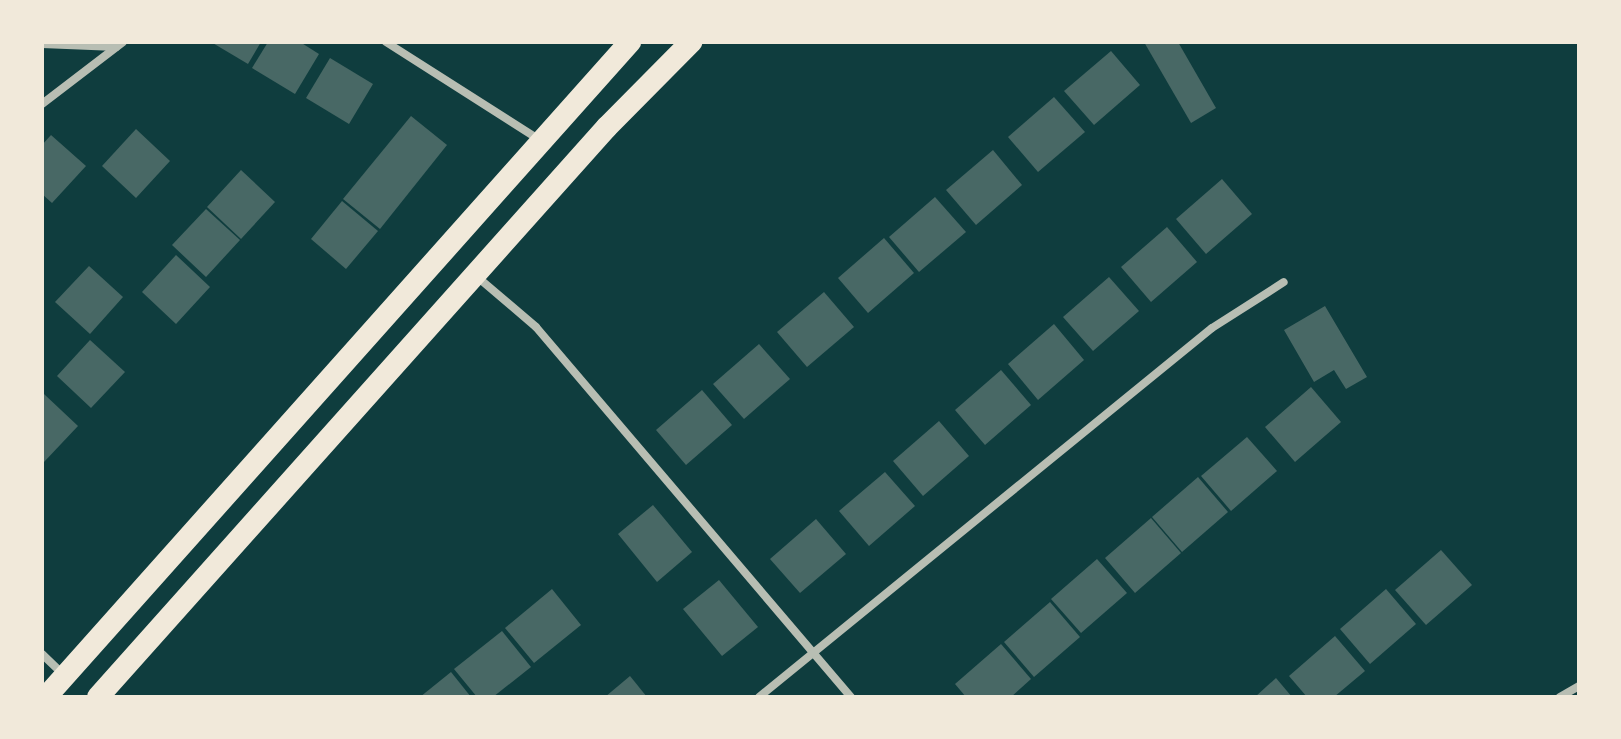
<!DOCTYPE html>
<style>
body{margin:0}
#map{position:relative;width:1621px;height:739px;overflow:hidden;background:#0f3d3e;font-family:"Exo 2",sans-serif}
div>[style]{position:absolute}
.building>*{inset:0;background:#486865}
.minor>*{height:8px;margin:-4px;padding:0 4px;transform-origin:4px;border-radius:4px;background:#b8beb3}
.trunk>*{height:22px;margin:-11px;padding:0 11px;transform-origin:11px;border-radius:11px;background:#f1e9da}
span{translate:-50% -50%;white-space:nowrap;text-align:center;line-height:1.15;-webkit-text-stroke:6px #f1e9da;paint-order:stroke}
.frame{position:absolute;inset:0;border:44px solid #f1e9da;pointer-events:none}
</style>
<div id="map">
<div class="building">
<div style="clip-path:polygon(211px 42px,261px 42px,248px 64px)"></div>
<div style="clip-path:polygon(268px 42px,300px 42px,319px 54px,295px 94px,252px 68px)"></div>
<div style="clip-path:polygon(1144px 42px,1178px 42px,1216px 108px,1191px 123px)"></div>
<div style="clip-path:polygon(1111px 51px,1140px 85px,1094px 125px,1064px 91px)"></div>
<div style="clip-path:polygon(330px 58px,373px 84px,349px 124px,306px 98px)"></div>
<div style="clip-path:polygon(1054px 97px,1085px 132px,1038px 172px,1008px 137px)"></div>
<div style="clip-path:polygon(411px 116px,447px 145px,380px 229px,343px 199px)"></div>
<div style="clip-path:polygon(136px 129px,170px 161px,136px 198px,102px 166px)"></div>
<div style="clip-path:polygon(51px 135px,86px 166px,52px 203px,42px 194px,42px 145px)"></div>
<div style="clip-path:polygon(993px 150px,1022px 185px,976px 225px,946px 190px)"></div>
<div style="clip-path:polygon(241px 170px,275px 202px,241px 239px,207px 207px)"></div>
<div style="clip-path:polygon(1222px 179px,1252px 214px,1206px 254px,1176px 219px)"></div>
<div style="clip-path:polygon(935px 197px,966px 232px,919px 272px,889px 237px)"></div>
<div style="clip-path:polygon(342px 201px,378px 231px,346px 269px,311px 239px)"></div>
<div style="clip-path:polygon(206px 209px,240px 240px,206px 277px,172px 245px)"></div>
<div style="clip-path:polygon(1167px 227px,1197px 262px,1151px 302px,1121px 267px)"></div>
<div style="clip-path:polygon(884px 238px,914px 273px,868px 313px,838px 278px)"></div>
<div style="clip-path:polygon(176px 255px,210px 287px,176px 324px,142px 292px)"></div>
<div style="clip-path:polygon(89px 266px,123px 297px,90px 334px,55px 302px)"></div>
<div style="clip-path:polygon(1109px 277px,1139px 311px,1093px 351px,1063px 317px)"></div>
<div style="clip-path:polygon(824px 292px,854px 327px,807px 367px,777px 332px)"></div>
<div style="clip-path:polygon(1325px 306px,1367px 377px,1346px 389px,1334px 370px,1314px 382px,1284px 330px)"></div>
<div style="clip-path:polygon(1054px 324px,1084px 360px,1038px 400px,1008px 364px)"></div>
<div style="clip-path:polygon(90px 340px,125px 372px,91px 408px,57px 376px)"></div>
<div style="clip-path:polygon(759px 344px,790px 379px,744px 419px,713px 384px)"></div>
<div style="clip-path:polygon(1001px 370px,1031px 405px,985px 445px,955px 410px)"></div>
<div style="clip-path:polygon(1311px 387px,1341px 422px,1295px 462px,1265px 427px)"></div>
<div style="clip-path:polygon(702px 390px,732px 425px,686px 465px,656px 430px)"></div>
<div style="clip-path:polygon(44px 394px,78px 426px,44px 462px,42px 461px)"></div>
<div style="clip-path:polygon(939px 421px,969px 456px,923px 496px,893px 461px)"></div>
<div style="clip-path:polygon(1247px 437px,1277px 471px,1231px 511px,1201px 476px)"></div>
<div style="clip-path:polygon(885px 472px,915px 506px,869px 546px,839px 511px)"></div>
<div style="clip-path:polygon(1198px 477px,1228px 512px,1182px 552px,1152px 517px)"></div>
<div style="clip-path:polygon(653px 505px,692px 552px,657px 582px,618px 534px)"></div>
<div style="clip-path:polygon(1151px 518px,1181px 553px,1135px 593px,1105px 558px)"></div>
<div style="clip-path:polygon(816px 519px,846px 554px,800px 593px,770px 559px)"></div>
<div style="clip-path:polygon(1441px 550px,1472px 585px,1426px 625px,1395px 590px)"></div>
<div style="clip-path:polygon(1097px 559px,1127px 593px,1081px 633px,1051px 599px)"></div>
<div style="clip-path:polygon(719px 580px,758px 627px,722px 656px,683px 609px)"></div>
<div style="clip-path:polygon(552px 589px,581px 625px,534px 663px,505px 628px)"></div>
<div style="clip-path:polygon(1386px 589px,1416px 624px,1370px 664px,1340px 629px)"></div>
<div style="clip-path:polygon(1050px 602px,1080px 637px,1034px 677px,1004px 642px)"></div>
<div style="clip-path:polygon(502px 631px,531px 667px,493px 697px,477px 697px,454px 669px)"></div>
<div style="clip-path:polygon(1335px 636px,1365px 671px,1334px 697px,1307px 697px,1289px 676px)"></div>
<div style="clip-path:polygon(1001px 644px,1031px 679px,1011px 697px,966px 697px,955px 684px)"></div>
<div style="clip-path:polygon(451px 672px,471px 697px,420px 697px)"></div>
<div style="clip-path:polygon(630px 676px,647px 697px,605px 697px)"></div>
<div style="clip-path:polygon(1276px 678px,1292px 697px,1255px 697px)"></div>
</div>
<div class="minor">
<div style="left:386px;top:42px;width:183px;rotate:32.5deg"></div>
<div style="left:42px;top:44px;width:74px;rotate:2.3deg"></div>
<div style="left:42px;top:104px;width:102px;rotate:-37.4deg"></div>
<div style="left:475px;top:275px;width:80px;rotate:40.4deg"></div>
<div style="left:536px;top:327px;width:486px;rotate:49.6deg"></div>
<div style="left:42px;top:654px;width:32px;rotate:44deg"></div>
<div style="left:759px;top:697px;width:584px;rotate:-39.17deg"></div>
<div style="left:1212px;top:328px;width:85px;rotate:-32.6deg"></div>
<div style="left:1560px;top:697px;width:22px;rotate:-30deg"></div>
</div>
<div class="trunk">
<div style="left:46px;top:697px;width:878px;rotate:-48.28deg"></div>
<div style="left:98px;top:697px;width:764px;rotate:-48.24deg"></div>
<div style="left:607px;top:127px;width:120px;rotate:-45.3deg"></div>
</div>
<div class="frame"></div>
</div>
